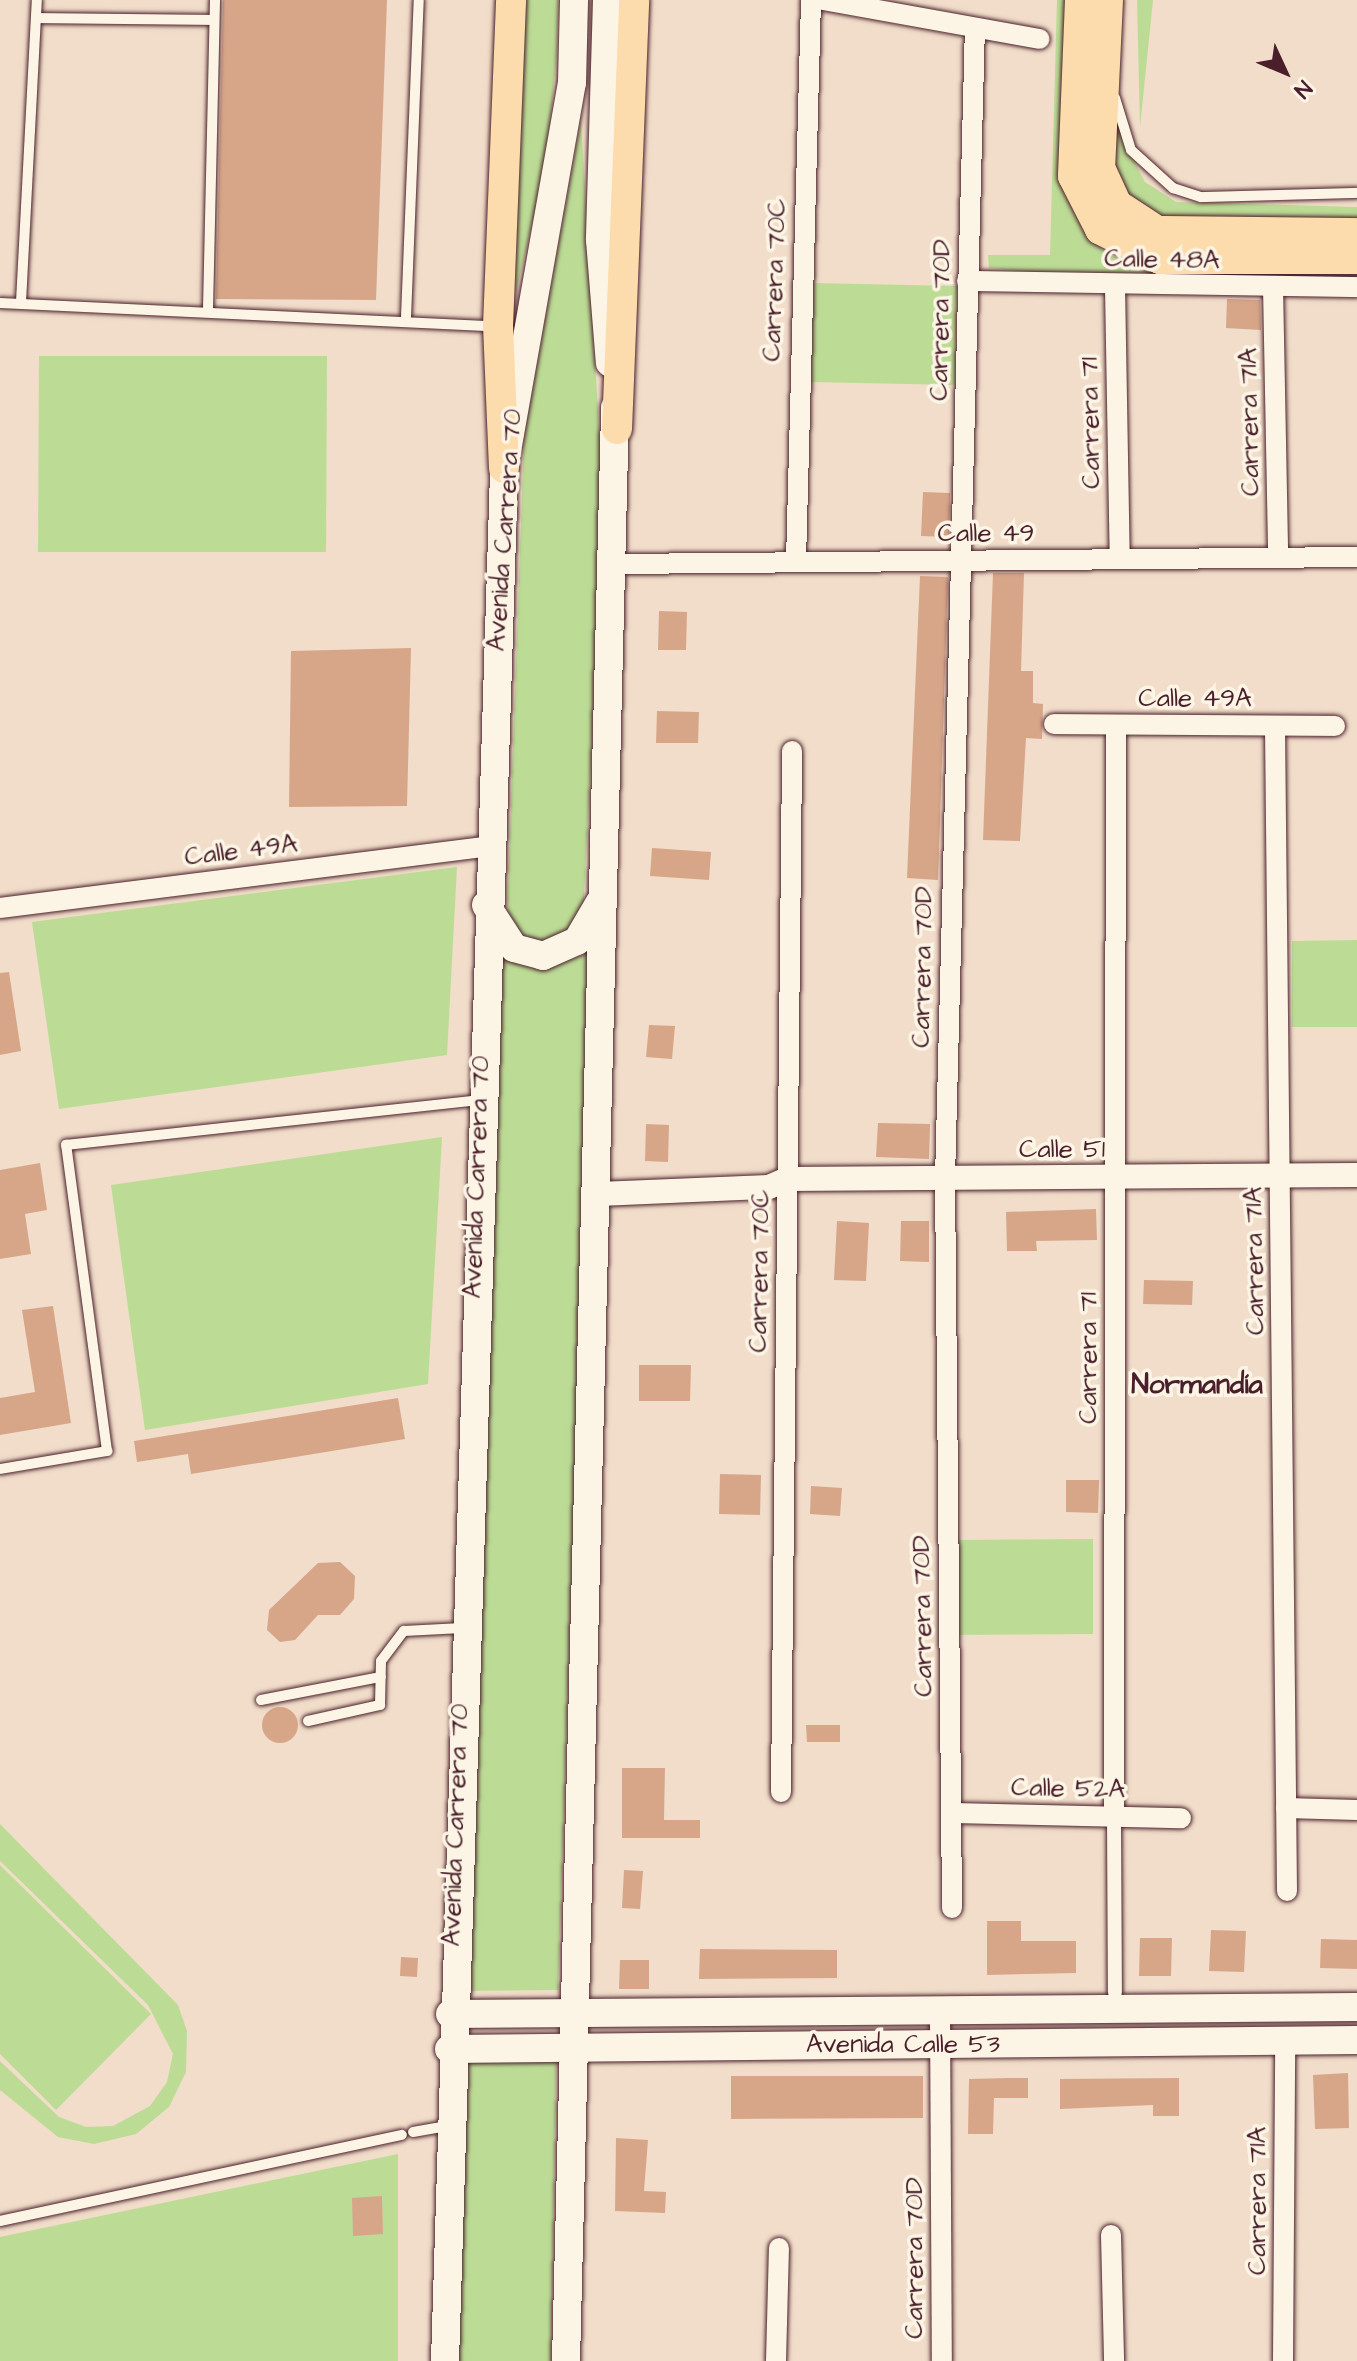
<!DOCTYPE html>
<meta charset="utf-8">
<style>
body{margin:0}
#map{position:relative;width:1357px;height:2361px;overflow:hidden;background:#f1ddc9;font-family:"Architects Daughter",sans-serif}
div>[style]{position:absolute}
.green>*{inset:0;background:#bcdc95}
.building>*{inset:0;background:#d7a689}
.round{border-radius:50%}
.roads{filter:drop-shadow(0 0 2px #4a1f2b) drop-shadow(0 0 2px #4a1f2b)}
.service>*{height:10px;margin:-5px;padding:0 5px;transform-origin:5px;border-radius:5px;background:#fcf5e5}
.pedestrian>*{height:14px;margin:-7px;padding:0 7px;transform-origin:7px;border-radius:7px;background:#fcf5e5}
.minor>*{height:20px;margin:-10px;padding:0 10px;transform-origin:10px;border-radius:10px;background:#fcf5e5}
.tertiary>*{height:24px;margin:-12px;padding:0 12px;transform-origin:12px;border-radius:12px;background:#fcf5e5}
.secondary>*{height:28px;margin:-14px;padding:0 14px;transform-origin:14px;border-radius:14px;background:#fcf5e5}
.primary>*{height:30px;margin:-15px;padding:0 15px;transform-origin:15px;border-radius:15px;background:#fcdcac}
.trunk>*{height:32px;margin:-16px;padding:0 16px;transform-origin:16px;border-radius:16px;background:#fcdcac}
span{translate:-50% -50%;white-space:nowrap;text-align:center;line-height:1.15;-webkit-text-stroke:7px #fcf5e5;paint-order:stroke}
.street-label{font-size:26px;color:#4a1f2b}
.neighbourhood-label{font-size:28px;color:#4a1f2b;font-weight:700}
.north{position:absolute;left:1245px;top:32px;width:80px;height:80px;-webkit-text-stroke:6px #fcf5e5;paint-order:stroke;rotate:134deg;font-size:22px;font-weight:700;line-height:32px;text-align:center;color:#4a1f2b}
.north::after{content:'';display:block;margin:auto;width:28px;height:36px;background:#4a1f2b;clip-path:polygon(50% 0,100% 100%,50% 72%,0 100%)}
</style>
<div id="map">
<div class="green">
<div style="clip-path:polygon(524px 0,558px 0,557px 51px,546px 164px,516px 293px,513px 206px)"></div>
<div style="clip-path:polygon(1057px 0,1072px 0,1096px 243px,1108px 255px,1139px 264px,1357px 266px,1357px 281px,1120px 280px,989px 268px,988px 255px,1050px 255px)"></div>
<div style="clip-path:polygon(1137px 0,1153px 0,1140px 127px)"></div>
<div style="clip-path:polygon(1112px 119px,1145px 182px,1176px 202px,1357px 207px,1357px 223px,1161px 221px,1131px 202px,1116px 172px)"></div>
<div style="clip-path:polygon(581px 120px,604px 514px,583px 913px,567px 936px,535px 948px,507px 920px,524px 437px)"></div>
<div style="clip-path:polygon(812px 283px,957px 286px,955px 385px,810px 382px)"></div>
<div style="clip-path:polygon(39px 356px,327px 356px,326px 552px,38px 552px)"></div>
<div style="clip-path:polygon(457px 867px,447px 1055px,59px 1109px,32px 922px)"></div>
<div style="clip-path:polygon(1357px 940px,1357px 1027px,1292px 1027px,1292px 941px)"></div>
<div style="clip-path:polygon(496px 946px,542px 969px,589px 953px,576px 1440px,558px 1990px,464px 1991px)"></div>
<div style="clip-path:polygon(442px 1137px,428px 1384px,145px 1430px,111px 1185px)"></div>
<div style="clip-path:polygon(1093px 1539px,1093px 1634px,951px 1635px,951px 1540px)"></div>
<div style="clip-path:polygon(0 1824px,178px 2005px,187px 2031px,186px 2072px,169px 2107px,136px 2134px,94px 2144px,58px 2137px,0 2090px,0 2061px,59px 2117px,86px 2127px,113px 2126px,150px 2106px,167px 2082px,173px 2054px,148px 2005px,0 1861px)"></div>
<div style="clip-path:polygon(0 1865px,151px 2014px,56px 2110px,0 2054px)"></div>
<div style="clip-path:polygon(459px 2061px,556px 2061px,551px 2361px,457px 2361px)"></div>
<div style="clip-path:polygon(398px 2154px,398px 2361px,0 2361px,0 2237px)"></div>
</div>
<div class="building">
<div style="clip-path:polygon(223px 0,387px 0,376px 300px,216px 299px)"></div>
<div style="clip-path:polygon(1227px 299px,1260px 300px,1261px 330px,1226px 328px)"></div>
<div style="clip-path:polygon(923px 492px,950px 493px,949px 537px,921px 536px)"></div>
<div style="clip-path:polygon(993px 573px,1024px 573px,1021px 671px,1033px 671px,1033px 703px,1043px 704px,1042px 739px,1026px 738px,1020px 841px,983px 840px)"></div>
<div style="clip-path:polygon(920px 576px,948px 577px,938px 880px,907px 878px)"></div>
<div style="clip-path:polygon(659px 611px,687px 612px,686px 650px,658px 650px)"></div>
<div style="clip-path:polygon(411px 648px,407px 806px,289px 807px,291px 651px)"></div>
<div style="clip-path:polygon(657px 711px,699px 712px,698px 743px,656px 743px)"></div>
<div style="clip-path:polygon(652px 848px,711px 852px,709px 880px,650px 876px)"></div>
<div style="clip-path:polygon(9px 972px,21px 1051px,0 1055px,0 973px)"></div>
<div style="clip-path:polygon(649px 1025px,675px 1026px,672px 1059px,646px 1057px)"></div>
<div style="clip-path:polygon(878px 1123px,930px 1124px,929px 1159px,876px 1157px)"></div>
<div style="clip-path:polygon(646px 1124px,669px 1125px,668px 1162px,645px 1161px)"></div>
<div style="clip-path:polygon(40px 1163px,47px 1210px,25px 1214px,31px 1254px,0 1259px,0 1170px)"></div>
<div style="clip-path:polygon(1096px 1209px,1097px 1240px,1036px 1241px,1037px 1251px,1007px 1251px,1006px 1212px)"></div>
<div style="clip-path:polygon(837px 1221px,869px 1223px,866px 1281px,834px 1280px)"></div>
<div style="clip-path:polygon(901px 1221px,929px 1221px,929px 1262px,900px 1261px)"></div>
<div style="clip-path:polygon(1144px 1280px,1193px 1281px,1192px 1305px,1143px 1304px)"></div>
<div style="clip-path:polygon(53px 1306px,71px 1423px,0 1435px,0 1398px,35px 1392px,22px 1310px)"></div>
<div style="clip-path:polygon(639px 1365px,691px 1365px,690px 1401px,639px 1401px)"></div>
<div style="clip-path:polygon(398px 1398px,405px 1439px,191px 1474px,188px 1454px,137px 1462px,134px 1441px)"></div>
<div style="clip-path:polygon(720px 1474px,761px 1475px,760px 1515px,719px 1514px)"></div>
<div style="clip-path:polygon(1066px 1480px,1099px 1480px,1098px 1513px,1066px 1512px)"></div>
<div style="clip-path:polygon(811px 1486px,842px 1488px,840px 1516px,810px 1514px)"></div>
<div style="clip-path:polygon(340px 1562px,355px 1576px,354px 1599px,340px 1615px,318px 1615px,295px 1640px,280px 1642px,267px 1630px,269px 1610px,318px 1563px)"></div>
<div class="round" style="left:262px;top:1707px;width:36px;height:36px"></div>
<div style="clip-path:polygon(806px 1725px,840px 1725px,840px 1742px,807px 1742px)"></div>
<div style="clip-path:polygon(622px 1768px,665px 1768px,664px 1820px,700px 1820px,700px 1838px,622px 1838px)"></div>
<div style="clip-path:polygon(624px 1870px,643px 1871px,640px 1909px,622px 1908px)"></div>
<div style="clip-path:polygon(987px 1921px,1021px 1921px,1021px 1941px,1076px 1941px,1076px 1973px,987px 1975px)"></div>
<div style="clip-path:polygon(1211px 1930px,1246px 1931px,1244px 1972px,1209px 1971px)"></div>
<div style="clip-path:polygon(1140px 1938px,1172px 1938px,1171px 1976px,1139px 1976px)"></div>
<div style="clip-path:polygon(1321px 1939px,1357px 1940px,1357px 1969px,1320px 1968px)"></div>
<div style="clip-path:polygon(700px 1949px,837px 1950px,837px 1978px,699px 1979px)"></div>
<div style="clip-path:polygon(401px 1957px,418px 1958px,417px 1977px,400px 1976px)"></div>
<div style="clip-path:polygon(620px 1960px,649px 1960px,649px 1989px,619px 1989px)"></div>
<div style="clip-path:polygon(1348px 2073px,1349px 2128px,1315px 2129px,1313px 2075px)"></div>
<div style="clip-path:polygon(731px 2076px,923px 2076px,923px 2118px,731px 2119px)"></div>
<div style="clip-path:polygon(1008px 2078px,1028px 2078px,1028px 2098px,994px 2098px,993px 2134px,968px 2134px,969px 2079px)"></div>
<div style="clip-path:polygon(1179px 2078px,1179px 2116px,1153px 2116px,1153px 2105px,1060px 2109px,1060px 2079px)"></div>
<div style="clip-path:polygon(616px 2138px,648px 2140px,644px 2191px,666px 2192px,665px 2213px,615px 2211px)"></div>
<div style="clip-path:polygon(382px 2196px,383px 2234px,353px 2236px,352px 2198px)"></div>
</div>
<div class="roads">
<div class="service">
<div style="left:36px;top:18px;width:178px;rotate:0.6deg"></div>
<div style="left:1115px;top:98px;width:54px;rotate:72.9deg"></div>
<div style="left:1131px;top:150px;width:57px;rotate:42.1deg"></div>
<div style="left:1173px;top:188px;width:29px;rotate:18deg"></div>
<div style="left:1201px;top:197px;width:156px;rotate:-1.5deg"></div>
<div style="left:21px;top:302px;width:302px;rotate:-87deg"></div>
<div style="left:0;top:303px;width:497px;rotate:2.7deg"></div>
<div style="left:208px;top:309px;width:309px;rotate:-88.7deg"></div>
<div style="left:406px;top:317px;width:317px;rotate:-87.7deg"></div>
<div style="left:0;top:1469px;width:109px;rotate:-9.5deg"></div>
<div style="left:107px;top:1451px;width:309px;rotate:-97.6deg"></div>
<div style="left:66px;top:1145px;width:415px;rotate:-6.2deg"></div>
<div style="left:261px;top:1700px;width:122px;rotate:-10.9deg"></div>
<div style="left:308px;top:1721px;width:74px;rotate:-12.5deg"></div>
<div style="left:380px;top:1705px;width:44px;rotate:-88.7deg"></div>
<div style="left:381px;top:1661px;width:38px;rotate:-53deg"></div>
<div style="left:404px;top:1631px;width:58px;rotate:-3deg"></div>
<div style="left:413px;top:2132px;width:36px;rotate:-10deg"></div>
<div style="left:0;top:2221px;width:411px;rotate:-12.1deg"></div>
</div>
<div class="pedestrian">
<div style="left:1114px;top:1817px;width:175px;rotate:89.7deg"></div>
</div>
<div class="minor">
<div style="left:823px;top:0;width:220px;rotate:10.2deg"></div>
<div style="left:967px;top:281px;width:390px;rotate:0.9deg"></div>
<div style="left:1115px;top:286px;width:273px;rotate:89deg"></div>
<div style="left:1273px;top:286px;width:272px;rotate:88.9deg"></div>
<div style="left:796px;top:562px;width:562px;rotate:-88.47deg"></div>
<div style="left:616px;top:564px;width:741px;rotate:-0.54deg"></div>
<div style="left:1054px;top:724px;width:281px;rotate:0.4deg"></div>
<div style="left:1275px;top:726px;width:1165px;rotate:89.41deg"></div>
<div style="left:0;top:908px;width:492px;rotate:-7.2deg"></div>
<div style="left:781px;top:1792px;width:1041px;rotate:-89.39deg"></div>
<div style="left:1286px;top:1808px;width:71px;rotate:1.6deg"></div>
<div style="left:953px;top:1813px;width:228px;rotate:1.3deg"></div>
<div style="left:1114px;top:1817px;width:1092px;rotate:-89.9deg"></div>
<div style="left:952px;top:1908px;width:730px;rotate:-90.55deg"></div>
<div style="left:945px;top:1178px;width:1150px;rotate:-88.51deg"></div>
<div style="left:940px;top:2011px;width:350px;rotate:89.7deg"></div>
<div style="left:1111px;top:2235px;width:126px;rotate:88.6deg"></div>
<div style="left:776px;top:2361px;width:113px;rotate:-88.5deg"></div>
<div style="left:1283px;top:2361px;width:320px;rotate:-89.6deg"></div>
</div>
<div class="tertiary">
<div style="left:599px;top:1194px;width:170px;rotate:-2.4deg"></div>
<div style="left:769px;top:1187px;width:20px;rotate:-24deg"></div>
<div style="left:787px;top:1179px;width:570px;rotate:-0.4deg"></div>
</div>
<div class="secondary">
<div style="left:607px;top:0;width:240px;rotate:91.7deg"></div>
<div style="left:600px;top:240px;width:123px;rotate:85.4deg"></div>
<div style="left:486px;top:905px;width:51px;rotate:56.9deg"></div>
<div style="left:514px;top:948px;width:30px;rotate:15deg"></div>
<div style="left:543px;top:956px;width:37px;rotate:-24deg"></div>
<div style="left:577px;top:941px;width:45px;rotate:-59.5deg"></div>
<div style="left:450px;top:2014px;width:907px;rotate:-0.44deg"></div>
<div style="left:449px;top:2049px;width:908px;rotate:-0.57deg"></div>
<div style="left:445px;top:2361px;width:1894px;rotate:-88.21deg"></div>
<div style="left:504px;top:468px;width:391px;rotate:-80deg"></div>
<div style="left:572px;top:83px;width:83px;rotate:-88.6deg"></div>
<div style="left:566px;top:2361px;width:1954px;rotate:-88.56deg"></div>
</div>
<div class="primary">
<div style="left:617px;top:429px;width:429px;rotate:-87.7deg"></div>
<div style="left:504px;top:468px;width:142px;rotate:-92.4deg"></div>
<div style="left:498px;top:326px;width:326px;rotate:-87.7deg"></div>
</div>
<div class="trunk">
<div style="left:1081px;top:0;width:176px;rotate:92.3deg"></div>
<div style="left:1074px;top:176px;width:59px;rotate:63deg"></div>
<div style="left:1101px;top:229px;width:66px;rotate:26.2deg"></div>
<div style="left:1160px;top:258px;width:197px"></div>
<div style="left:1107px;top:0;width:168px;rotate:92.7deg"></div>
<div style="left:1099px;top:168px;width:41px;rotate:65.3deg"></div>
<div style="left:1116px;top:205px;width:49px;rotate:33.4deg"></div>
<div style="left:1157px;top:232px;width:200px;rotate:0.6deg"></div>
</div>
</div>
<div class="street-label">
<span style="left:1162px;top:260px;rotate:1deg">Calle 48A</span>
<span style="left:775px;top:280px;rotate:-88deg">Carrera 70C</span>
<span style="left:941px;top:320px;rotate:-89deg">Carrera 70D</span>
<span style="left:1250px;top:422px;rotate:-91deg">Carrera 71A</span>
<span style="left:1091px;top:423px;rotate:-91deg">Carrera 71</span>
<span style="left:505px;top:530px;rotate:-86deg">Avenida Carrera 70</span>
<span style="left:986px;top:534px">Calle 49</span>
<span style="left:1195px;top:699px">Calle 49A</span>
<span style="left:241px;top:851px;rotate:-7deg">Calle 49A</span>
<span style="left:923px;top:967px;rotate:-89deg">Carrera 70D</span>
<span style="left:1062px;top:1150px">Calle 51</span>
<span style="left:477px;top:1177px;rotate:-88deg">Avenida Carrera 70</span>
<span style="left:1255px;top:1261px;rotate:-91deg">Carrera 71A</span>
<span style="left:760px;top:1271px;rotate:-89deg">Carrera 70C</span>
<span style="left:1089px;top:1358px;rotate:-90deg">Carrera 71</span>
<span style="left:923px;top:1616px;rotate:-91deg">Carrera 70D</span>
<span style="left:1068px;top:1789px;rotate:1deg">Calle 52A</span>
<span style="left:456px;top:1825px;rotate:-88deg">Avenida Carrera 70</span>
<span style="left:903px;top:2045px">Avenida Calle 53</span>
<span style="left:1258px;top:2201px;rotate:-90deg">Carrera 71A</span>
<span style="left:915px;top:2258px;rotate:-90deg">Carrera 70D</span>
</div>
<div class="neighbourhood-label">
<span style="left:1197px;top:1385px">Normandía</span>
</div>
<div class="north">N</div>
</div>
